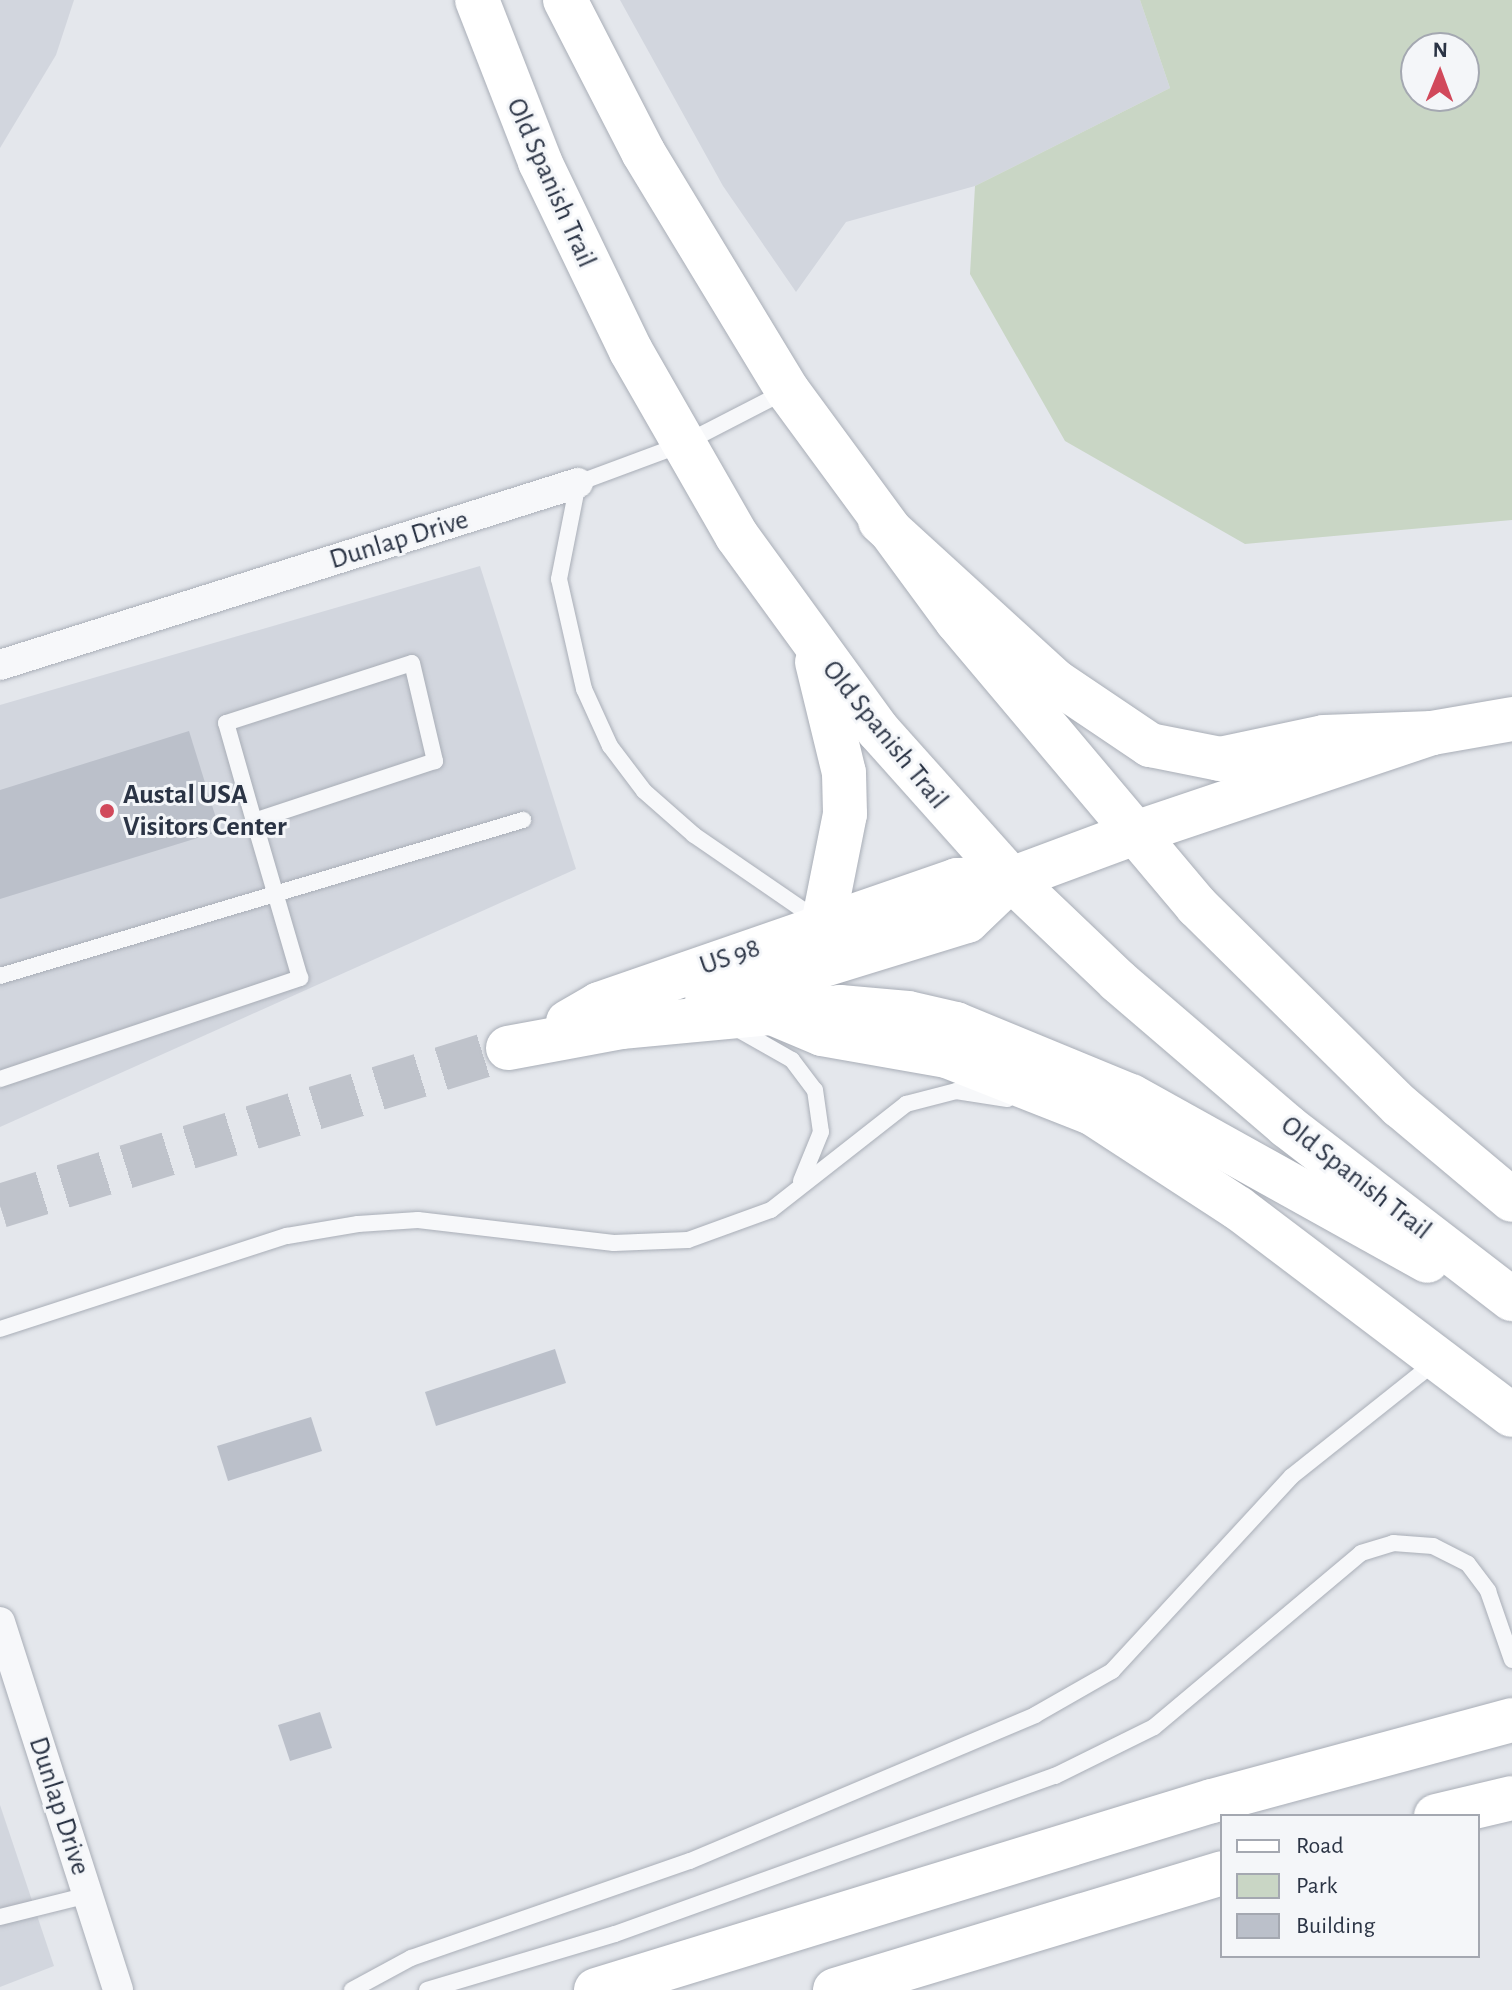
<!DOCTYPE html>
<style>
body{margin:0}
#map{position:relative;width:1512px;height:1990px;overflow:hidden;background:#e4e7ec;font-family:"Alegreya Sans",sans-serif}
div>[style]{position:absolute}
.built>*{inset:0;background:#d2d6de}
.green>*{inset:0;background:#c9d6c5}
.building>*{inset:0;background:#bbc0ca}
.primary-tunnel>*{height:44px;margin-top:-22px;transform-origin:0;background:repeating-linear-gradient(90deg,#bfc3cb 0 44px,transparent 0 66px)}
.roads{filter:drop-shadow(0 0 2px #a9aeb7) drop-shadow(0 0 2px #a9aeb7)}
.service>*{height:16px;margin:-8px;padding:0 8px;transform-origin:8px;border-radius:8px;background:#f7f8fa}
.minor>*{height:30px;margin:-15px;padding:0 15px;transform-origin:15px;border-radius:15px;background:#f7f8fa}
.primary>*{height:44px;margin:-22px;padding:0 22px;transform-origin:22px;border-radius:22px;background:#fff}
.motorway>*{height:44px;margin:-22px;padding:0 22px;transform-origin:22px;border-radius:22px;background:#fff}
.dots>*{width:22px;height:22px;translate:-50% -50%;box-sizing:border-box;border:4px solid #f4f6f9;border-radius:50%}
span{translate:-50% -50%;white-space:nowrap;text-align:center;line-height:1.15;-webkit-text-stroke:6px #f4f6f9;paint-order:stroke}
.street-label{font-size:28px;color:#2b3445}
.poi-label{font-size:28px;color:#2b3445;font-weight:700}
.left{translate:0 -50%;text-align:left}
.legend{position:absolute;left:1220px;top:1814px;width:260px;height:144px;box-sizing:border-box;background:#f4f6f9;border:2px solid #a4a8b1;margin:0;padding:10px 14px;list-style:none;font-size:24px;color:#2b3445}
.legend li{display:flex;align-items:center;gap:16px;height:40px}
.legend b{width:40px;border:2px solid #a4a8b1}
.north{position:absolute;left:1400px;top:32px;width:80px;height:80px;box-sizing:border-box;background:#f4f6f9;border:2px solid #a4a8b1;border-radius:50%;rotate:1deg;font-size:22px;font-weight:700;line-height:32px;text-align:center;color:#2b3445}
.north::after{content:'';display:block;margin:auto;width:28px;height:36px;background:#d1495b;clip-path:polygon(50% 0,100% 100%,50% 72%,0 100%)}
</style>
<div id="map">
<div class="built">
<div style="clip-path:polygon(0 0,74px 0,56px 55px,0 148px)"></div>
<div style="clip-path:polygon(620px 0,1140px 0,1170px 88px,975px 186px,846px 222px,796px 292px,723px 186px)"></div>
<div style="clip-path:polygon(480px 566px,576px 869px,0 1127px,0 705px)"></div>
<div style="clip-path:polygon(0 1805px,54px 1966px,0 1987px)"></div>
</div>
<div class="green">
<div style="clip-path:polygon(evenodd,1140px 0,1512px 0,1512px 520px,1245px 544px,1065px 441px,970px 274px,975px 186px,1170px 88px,1140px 0,1416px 48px,1464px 48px,1464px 96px,1416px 96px,1416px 48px)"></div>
</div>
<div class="building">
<div style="clip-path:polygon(189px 731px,220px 831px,0 899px,0 790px)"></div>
<div style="clip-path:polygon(555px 1349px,566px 1383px,436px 1426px,425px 1392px)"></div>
<div style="clip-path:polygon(311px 1417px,322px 1451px,228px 1481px,217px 1446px)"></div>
<div style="clip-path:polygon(320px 1712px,332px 1748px,290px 1761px,278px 1725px)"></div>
</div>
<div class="primary-tunnel">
<div style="left:0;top:1206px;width:532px;rotate:-17.28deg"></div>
</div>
<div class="roads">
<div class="service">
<div style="left:786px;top:391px;width:116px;rotate:152.8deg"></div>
<div style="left:683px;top:444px;width:112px;rotate:159.6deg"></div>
<div style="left:578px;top:483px;width:98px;rotate:101.2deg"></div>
<div style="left:559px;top:579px;width:113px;rotate:77.2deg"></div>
<div style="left:584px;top:689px;width:63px;rotate:65.5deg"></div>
<div style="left:610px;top:746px;width:56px;rotate:52.9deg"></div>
<div style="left:644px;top:791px;width:67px;rotate:41.3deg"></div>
<div style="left:694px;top:835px;width:152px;rotate:34.5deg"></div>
<div style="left:0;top:976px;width:546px;rotate:-16.61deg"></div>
<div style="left:734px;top:1027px;width:67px;rotate:29.6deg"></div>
<div style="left:792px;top:1060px;width:38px;rotate:53deg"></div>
<div style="left:815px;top:1090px;width:42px;rotate:81.9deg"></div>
<div style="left:821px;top:1132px;width:53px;rotate:112.2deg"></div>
<div style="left:0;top:1079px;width:317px;rotate:-18.6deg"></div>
<div style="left:300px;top:978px;width:164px;rotate:-106.3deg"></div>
<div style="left:254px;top:821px;width:102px;rotate:-105.9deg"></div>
<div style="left:226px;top:723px;width:195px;rotate:-17.9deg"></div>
<div style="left:412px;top:663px;width:101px;rotate:76.8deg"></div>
<div style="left:435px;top:761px;width:191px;rotate:161.7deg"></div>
<div style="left:0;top:1329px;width:302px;rotate:-18deg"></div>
<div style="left:287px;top:1236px;width:72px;rotate:-9.6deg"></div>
<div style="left:358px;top:1224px;width:60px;rotate:-3.8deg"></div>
<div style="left:418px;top:1220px;width:197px;rotate:6.7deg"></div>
<div style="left:614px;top:1243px;width:74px;rotate:-2.3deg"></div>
<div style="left:688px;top:1240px;width:88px;rotate:-19.9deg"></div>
<div style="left:771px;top:1210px;width:172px;rotate:-38.1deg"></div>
<div style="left:906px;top:1104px;width:52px;rotate:-14.6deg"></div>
<div style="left:956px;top:1091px;width:52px;rotate:8.9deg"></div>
<div style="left:0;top:1917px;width:91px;rotate:-14deg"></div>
<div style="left:352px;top:1990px;width:67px;rotate:-28.5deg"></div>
<div style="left:411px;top:1958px;width:295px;rotate:-19.2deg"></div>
<div style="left:690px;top:1861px;width:375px;rotate:-22.9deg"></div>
<div style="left:1035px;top:1715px;width:89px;rotate:-29.7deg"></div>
<div style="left:1112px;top:1671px;width:265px;rotate:-47.3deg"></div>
<div style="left:1292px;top:1476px;width:186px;rotate:-38.5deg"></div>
<div style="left:427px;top:1990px;width:196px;rotate:-16.6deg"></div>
<div style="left:615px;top:1934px;width:468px;rotate:-19.8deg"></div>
<div style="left:1055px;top:1776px;width:110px;rotate:-26.3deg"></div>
<div style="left:1154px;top:1727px;width:270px;rotate:-40deg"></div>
<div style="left:1361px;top:1553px;width:34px;rotate:-17deg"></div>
<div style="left:1393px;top:1543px;width:40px;rotate:4.3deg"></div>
<div style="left:1433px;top:1546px;width:39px;rotate:27deg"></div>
<div style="left:1468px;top:1564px;width:34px;rotate:53deg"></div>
<div style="left:1488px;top:1591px;width:73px;rotate:70.8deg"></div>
</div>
<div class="minor">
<div style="left:0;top:665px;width:606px;rotate:-17.48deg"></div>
<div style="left:0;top:1622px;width:386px;rotate:72.2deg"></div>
</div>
<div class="primary">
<div style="left:477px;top:0;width:174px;rotate:68.7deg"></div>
<div style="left:540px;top:162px;width:210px;rotate:64.3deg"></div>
<div style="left:631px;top:351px;width:213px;rotate:60.2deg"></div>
<div style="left:737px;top:536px;width:240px;rotate:54deg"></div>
<div style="left:878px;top:730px;width:200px;rotate:48.2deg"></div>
<div style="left:1011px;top:879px;width:148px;rotate:43.6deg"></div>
<div style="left:1118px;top:981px;width:223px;rotate:40.6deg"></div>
<div style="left:1287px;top:1126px;width:284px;rotate:37.6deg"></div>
<div style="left:565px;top:0;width:171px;rotate:62.8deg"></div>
<div style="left:643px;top:152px;width:280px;rotate:58.8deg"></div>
<div style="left:788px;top:391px;width:285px;rotate:53.7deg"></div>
<div style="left:957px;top:621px;width:373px;rotate:49.9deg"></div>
<div style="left:1197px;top:906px;width:285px;rotate:44.6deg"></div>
<div style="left:1400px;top:1106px;width:146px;rotate:40deg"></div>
<div style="left:817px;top:662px;width:114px;rotate:76.3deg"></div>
<div style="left:844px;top:773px;width:41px;rotate:88.6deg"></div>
<div style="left:845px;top:814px;width:112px;rotate:101.3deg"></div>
<div style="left:707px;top:1001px;width:272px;rotate:-17.1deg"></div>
<div style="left:967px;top:921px;width:61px;rotate:-43.7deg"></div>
<div style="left:1011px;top:879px;width:129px;rotate:-20.4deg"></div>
<div style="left:568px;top:1022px;width:36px;rotate:-30deg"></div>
<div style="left:599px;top:1004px;width:379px;rotate:-19.1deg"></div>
<div style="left:957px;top:880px;width:54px;rotate:-1.1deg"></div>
<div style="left:508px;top:1048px;width:115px;rotate:-10.5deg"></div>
<div style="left:621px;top:1027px;width:152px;rotate:-5.3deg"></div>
<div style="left:772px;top:1013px;width:68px;rotate:-5deg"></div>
<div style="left:840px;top:1007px;width:68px;rotate:5deg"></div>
<div style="left:908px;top:1013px;width:49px;rotate:12.9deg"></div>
<div style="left:956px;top:1024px;width:189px;rotate:22.4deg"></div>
<div style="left:1131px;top:1096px;width:339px;rotate:29.1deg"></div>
</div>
<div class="motorway">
<div style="left:880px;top:521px;width:237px;rotate:42.4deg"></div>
<div style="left:1055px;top:681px;width:115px;rotate:34deg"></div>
<div style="left:1150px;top:745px;width:71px;rotate:11.3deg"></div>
<div style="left:1220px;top:759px;width:106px;rotate:-11.9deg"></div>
<div style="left:1324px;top:737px;width:108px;rotate:-2.1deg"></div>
<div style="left:1132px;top:834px;width:317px;rotate:-18.6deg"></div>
<div style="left:1432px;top:733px;width:81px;rotate:-9.9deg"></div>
<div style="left:772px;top:1013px;width:54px;rotate:22.8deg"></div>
<div style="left:822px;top:1034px;width:127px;rotate:10deg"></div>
<div style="left:947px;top:1056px;width:156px;rotate:21.5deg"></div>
<div style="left:1092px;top:1113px;width:174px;rotate:33.1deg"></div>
<div style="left:1238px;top:1208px;width:343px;rotate:37.1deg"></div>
<div style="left:1436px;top:1816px;width:78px;rotate:-13.3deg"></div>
<div style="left:596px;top:1990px;width:644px;rotate:-17.06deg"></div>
<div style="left:1212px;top:1801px;width:311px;rotate:-15.1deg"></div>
<div style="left:835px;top:1990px;width:404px;rotate:-16.8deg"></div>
</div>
</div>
<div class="dots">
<div style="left:107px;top:811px;background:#d1495b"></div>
</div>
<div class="street-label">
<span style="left:551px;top:183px;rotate:66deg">Old Spanish Trail</span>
<span style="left:399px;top:540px;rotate:-17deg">Dunlap Drive</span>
<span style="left:885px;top:735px;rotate:51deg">Old Spanish Trail</span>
<span style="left:730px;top:957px;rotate:-19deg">US 98</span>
<span style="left:1356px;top:1178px;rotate:38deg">Old Spanish Trail</span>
<span style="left:59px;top:1806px;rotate:72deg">Dunlap Drive</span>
</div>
<div class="poi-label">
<span class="left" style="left:123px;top:811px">Austal USA<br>Visitors Center</span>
</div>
<ul class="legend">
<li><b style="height:10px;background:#fff"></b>Road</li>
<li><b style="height:22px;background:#c9d6c5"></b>Park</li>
<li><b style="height:22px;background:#bbc0ca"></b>Building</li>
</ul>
<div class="north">N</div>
</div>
